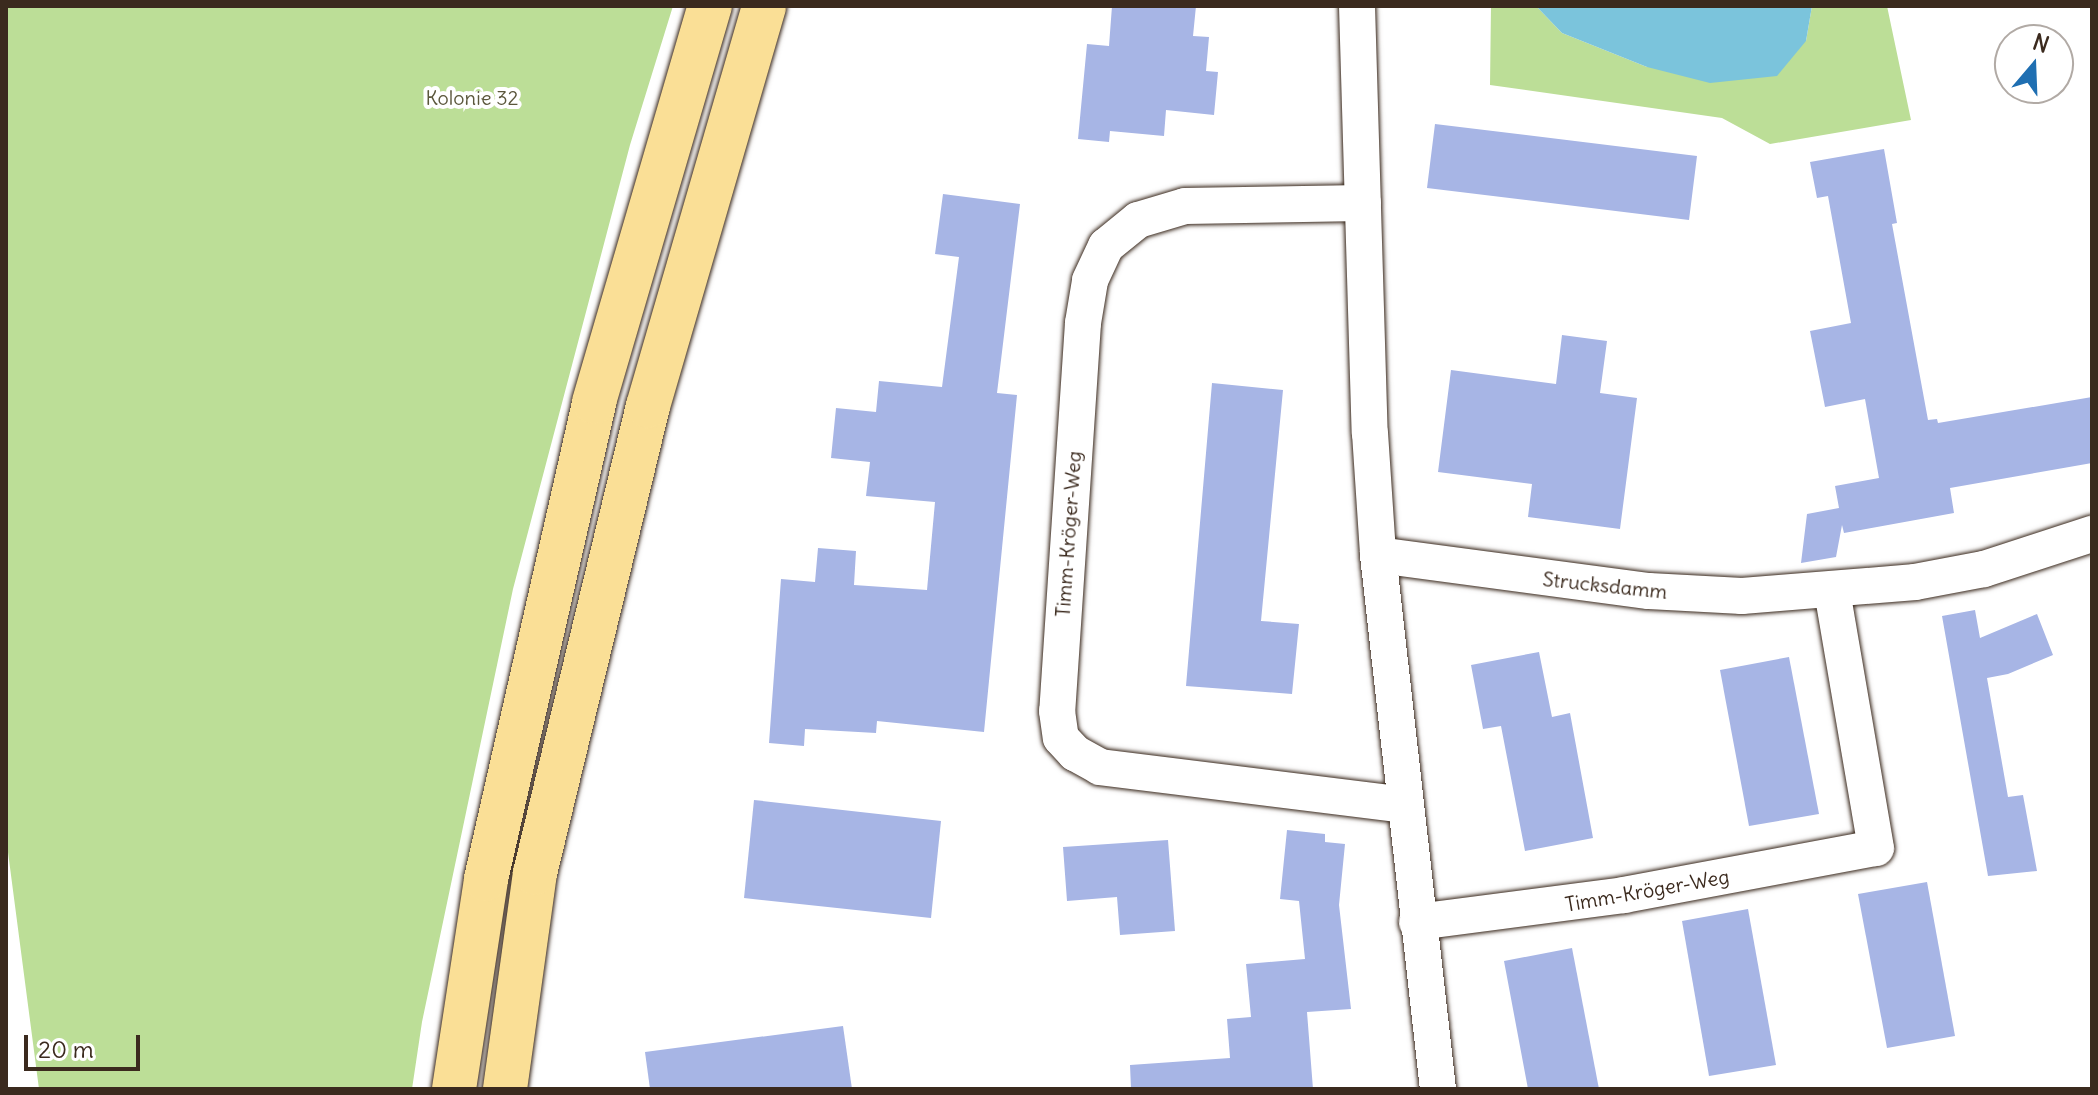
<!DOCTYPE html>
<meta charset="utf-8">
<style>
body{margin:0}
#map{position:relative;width:2098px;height:1095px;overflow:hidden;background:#fff;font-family:Delius,sans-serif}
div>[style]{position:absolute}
.green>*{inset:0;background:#bcde97}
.water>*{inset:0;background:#7bc4dc}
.building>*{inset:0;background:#a7b5e5}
.roads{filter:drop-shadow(0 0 2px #3b2a1e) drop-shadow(0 0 2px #3b2a1e)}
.minor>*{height:36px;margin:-18px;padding:0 18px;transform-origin:18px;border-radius:18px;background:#fff}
.trunk>*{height:44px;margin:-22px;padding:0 22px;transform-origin:22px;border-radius:22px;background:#fadf96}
span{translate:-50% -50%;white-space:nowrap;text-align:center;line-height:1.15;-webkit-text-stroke:8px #fff;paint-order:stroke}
.park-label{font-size:20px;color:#5b573c}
.street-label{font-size:20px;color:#3b2a1e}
.frame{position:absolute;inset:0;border:8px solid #3b2a1e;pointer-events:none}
.north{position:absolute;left:1994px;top:24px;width:80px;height:80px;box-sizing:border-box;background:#fff;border:2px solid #b1aaa5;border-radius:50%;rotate:19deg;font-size:22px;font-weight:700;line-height:32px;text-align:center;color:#3b2a1e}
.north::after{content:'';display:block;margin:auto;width:28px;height:36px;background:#1f6fb2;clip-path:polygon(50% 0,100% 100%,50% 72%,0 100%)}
.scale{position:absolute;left:24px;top:1035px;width:116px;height:36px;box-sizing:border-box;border:4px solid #3b2a1e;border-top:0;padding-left:10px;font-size:24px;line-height:28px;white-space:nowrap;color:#3b2a1e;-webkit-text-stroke:6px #fff;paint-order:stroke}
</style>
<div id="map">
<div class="green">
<div style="clip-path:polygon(6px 6px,673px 6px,630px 145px,513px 589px,422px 1022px,412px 1089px,39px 1089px,6px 837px)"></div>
<div style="clip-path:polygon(1491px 6px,1536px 6px,1562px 33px,1647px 67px,1806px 41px,1812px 6px,1887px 6px,1911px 120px,1770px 144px,1722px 118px,1490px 85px)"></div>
</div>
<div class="water">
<div style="clip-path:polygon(1536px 6px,1812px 6px,1806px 41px,1777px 76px,1710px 83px,1647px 67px,1562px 33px)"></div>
</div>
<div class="building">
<div style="clip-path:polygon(1112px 6px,1196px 6px,1193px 36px,1209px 37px,1206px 71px,1218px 72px,1214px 115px,1166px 110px,1164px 136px,1110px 131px,1109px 142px,1078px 139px,1087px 44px,1109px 46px)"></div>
<div style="clip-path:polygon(1435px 124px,1697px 156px,1689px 220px,1427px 188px)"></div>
<div style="clip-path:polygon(1884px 149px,1897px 223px,1892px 224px,1928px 420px,1937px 419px,1938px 423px,2092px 397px,2092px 463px,1950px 488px,1954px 513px,1844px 533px,1842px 525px,1836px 557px,1801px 563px,1807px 514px,1839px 508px,1835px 486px,1879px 478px,1865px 399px,1825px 407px,1810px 331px,1851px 323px,1828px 196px,1817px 198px,1810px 162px)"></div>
<div style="clip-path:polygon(943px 194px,1020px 204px,997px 393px,1017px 395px,984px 732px,877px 721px,876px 733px,805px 729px,804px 746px,769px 743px,781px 579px,815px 582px,818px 548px,856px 551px,854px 585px,927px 590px,935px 502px,866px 496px,870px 462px,831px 458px,836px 408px,876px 412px,879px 381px,942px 387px,959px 257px,935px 254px)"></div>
<div style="clip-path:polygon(1562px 335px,1607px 341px,1600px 393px,1637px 398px,1620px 529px,1528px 517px,1532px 484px,1438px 472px,1451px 370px,1556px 384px)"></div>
<div style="clip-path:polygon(1212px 383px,1283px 390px,1261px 621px,1299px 624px,1292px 694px,1186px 686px)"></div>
<div style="clip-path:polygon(1975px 610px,1980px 638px,2037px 614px,2053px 655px,2008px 674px,1987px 678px,2008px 797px,2023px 795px,2037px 871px,1988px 876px,1942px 616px)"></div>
<div style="clip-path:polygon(1539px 652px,1552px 717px,1570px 713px,1593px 838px,1525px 851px,1501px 726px,1483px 729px,1471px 665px)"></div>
<div style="clip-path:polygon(1789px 657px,1819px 814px,1749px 826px,1720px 670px)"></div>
<div style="clip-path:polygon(754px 800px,941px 821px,931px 918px,744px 898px)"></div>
<div style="clip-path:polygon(1287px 830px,1325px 834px,1325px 842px,1345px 844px,1339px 905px,1351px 1009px,1307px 1012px,1313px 1089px,1131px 1089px,1130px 1065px,1230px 1058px,1227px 1019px,1251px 1017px,1246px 964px,1305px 959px,1299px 901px,1280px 899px)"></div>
<div style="clip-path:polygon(1168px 840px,1175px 931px,1120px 935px,1117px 897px,1067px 901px,1063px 847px)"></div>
<div style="clip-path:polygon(1927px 882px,1955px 1036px,1887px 1048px,1858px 894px)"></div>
<div style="clip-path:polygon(1748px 909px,1776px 1065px,1709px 1076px,1682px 921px)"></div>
<div style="clip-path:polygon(1572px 948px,1599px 1089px,1528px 1089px,1504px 961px)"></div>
<div style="clip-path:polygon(843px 1026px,852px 1089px,650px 1089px,645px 1052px)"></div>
</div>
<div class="roads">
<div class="minor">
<div style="left:1357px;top:6px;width:427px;rotate:88.3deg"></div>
<div style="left:1370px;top:433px;width:122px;rotate:86.2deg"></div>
<div style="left:1378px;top:555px;width:537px;rotate:83.59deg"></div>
<div style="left:1363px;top:203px;width:178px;rotate:179deg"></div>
<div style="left:1185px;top:206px;width:49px;rotate:163.4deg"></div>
<div style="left:1138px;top:220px;width:41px;rotate:140.9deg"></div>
<div style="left:1106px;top:246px;width:38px;rotate:115deg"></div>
<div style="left:1090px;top:281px;width:43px;rotate:99.5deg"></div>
<div style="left:1083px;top:323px;width:389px;rotate:93.8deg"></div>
<div style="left:1057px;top:711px;width:27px;rotate:82deg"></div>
<div style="left:1061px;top:738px;width:21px;rotate:47deg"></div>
<div style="left:1075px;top:753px;width:29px;rotate:29deg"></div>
<div style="left:1100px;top:767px;width:307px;rotate:7.1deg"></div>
<div style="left:1378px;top:555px;width:273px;rotate:7.6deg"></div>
<div style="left:1649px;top:591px;width:93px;rotate:3.1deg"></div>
<div style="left:1742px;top:596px;width:174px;rotate:-4.6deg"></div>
<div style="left:1915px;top:582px;width:70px;rotate:-10.7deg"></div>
<div style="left:1984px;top:569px;width:114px;rotate:-18deg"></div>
<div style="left:1417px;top:922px;width:209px;rotate:-7.4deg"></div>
<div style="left:1624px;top:895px;width:256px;rotate:-10.6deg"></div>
<div style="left:1876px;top:848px;width:261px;rotate:-99.7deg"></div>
</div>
<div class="trunk">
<div style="left:454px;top:1089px;width:212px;rotate:-81.3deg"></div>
<div style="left:486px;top:879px;width:489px;rotate:-77.2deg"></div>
<div style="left:594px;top:402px;width:413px;rotate:-73.7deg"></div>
<div style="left:505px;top:1089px;width:218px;rotate:-82.1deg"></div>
<div style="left:535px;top:873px;width:480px;rotate:-76.4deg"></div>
<div style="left:648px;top:406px;width:416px;rotate:-73.8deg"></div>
</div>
</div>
<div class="park-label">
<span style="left:472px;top:97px">Kolonie 32</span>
</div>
<div class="street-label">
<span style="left:1068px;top:534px;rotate:-86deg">Timm-Kröger-Weg</span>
<span style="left:1605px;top:585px;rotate:6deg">Strucksdamm</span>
<span style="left:1647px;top:890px;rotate:-10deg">Timm-Kröger-Weg</span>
</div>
<div class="frame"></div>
<div class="north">N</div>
<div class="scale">20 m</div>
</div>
